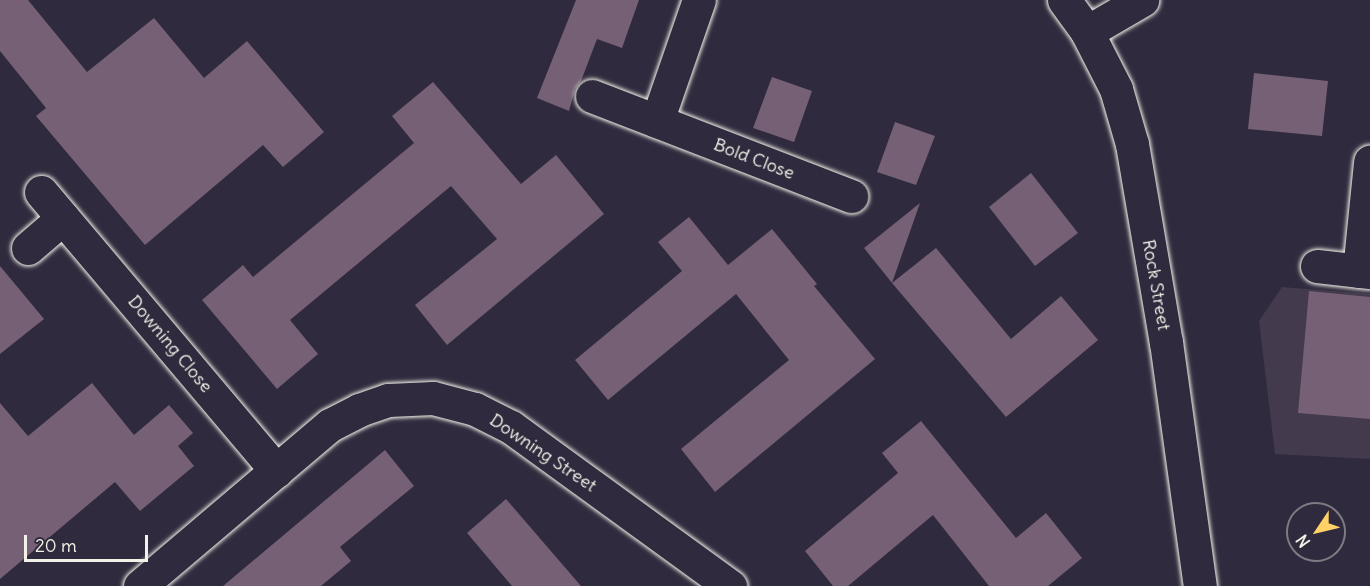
<!DOCTYPE html>
<style>
body{margin:0}
#map{position:relative;width:1370px;height:586px;overflow:hidden;background:#2f2a3d;font-family:Delius,sans-serif}
div>[style]{position:absolute}
.built>*{inset:0;background:#443a4e}
.building>*{inset:0;background:#756075}
.roads{filter:drop-shadow(0 0 2px #f4f1e8) drop-shadow(0 0 2px #f4f1e8)}
.minor>*{height:33px;margin:-16.5px;padding:0 16.5px;transform-origin:16.5px;border-radius:16.5px;background:#2f2a3d}
span{translate:-50% -50%;white-space:nowrap;text-align:center;line-height:1.15;-webkit-text-stroke:6px #2f2a3d;paint-order:stroke}
.street-label{font-size:18px;color:#f4f1e8}
.north{position:absolute;left:1286px;top:502px;width:60px;height:60px;box-sizing:border-box;background:#2f2a3d;border:2px solid #7e7a81;border-radius:50%;rotate:235deg;font-size:16px;font-weight:700;line-height:24px;text-align:center;color:#f4f1e8}
.north::after{content:'';display:block;margin:auto;width:21px;height:27px;background:#ffd166;clip-path:polygon(50% 0,100% 100%,50% 72%,0 100%)}
.scale{position:absolute;left:24px;top:535px;width:124px;height:27px;box-sizing:border-box;border:3px solid #f4f1e8;border-top:0;padding-left:8px;font-size:18px;line-height:21px;white-space:nowrap;color:#f4f1e8;-webkit-text-stroke:4px #2f2a3d;paint-order:stroke}
</style>
<div id="map">
<div class="built">
<div style="clip-path:polygon(1282px 287px,1370px 294px,1370px 459px,1275px 454px,1259px 321px)"></div>
</div>
<div class="building">
<div style="clip-path:polygon(0 0,28px 0,87px 72px,154px 18px,204px 78px,247px 41px,324px 132px,283px 167px,263px 145px,145px 245px,36px 116px,46px 108px,0 51px)"></div>
<div style="clip-path:polygon(576px 0,639px 0,622px 48px,597px 39px,581px 81px,575px 89px,569px 111px,537px 98px)"></div>
<div style="clip-path:polygon(1254px 73px,1328px 81px,1322px 136px,1248px 129px)"></div>
<div style="clip-path:polygon(772px 77px,812px 91px,794px 142px,753px 128px)"></div>
<div style="clip-path:polygon(433px 82px,521px 184px,556px 155px,604px 214px,447px 345px,415px 305px,497px 239px,451px 186px,290px 320px,318px 354px,277px 389px,202px 300px,243px 265px,253px 277px,414px 143px,392px 116px)"></div>
<div style="clip-path:polygon(895px 122px,935px 136px,916px 185px,877px 172px)"></div>
<div style="clip-path:polygon(1031px 173px,1078px 233px,1035px 266px,989px 207px)"></div>
<div style="clip-path:polygon(920px 203px,892px 283px,864px 248px)"></div>
<div style="clip-path:polygon(689px 217px,728px 265px,772px 229px,817px 284px,814px 286px,875px 359px,715px 492px,681px 449px,789px 360px,736px 294px,608px 400px,575px 360px,682px 271px,658px 242px)"></div>
<div style="clip-path:polygon(936px 248px,1011px 339px,1061px 296px,1098px 340px,1006px 417px,892px 283px)"></div>
<div style="clip-path:polygon(0 266px,44px 319px,0 354px)"></div>
<div style="clip-path:polygon(1309px 291px,1370px 297px,1370px 419px,1298px 413px)"></div>
<div style="clip-path:polygon(92px 383px,134px 435px,169px 405px,193px 433px,178px 446px,194px 466px,140px 511px,115px 482px,0 579px,0 403px,28px 436px)"></div>
<div style="clip-path:polygon(921px 421px,1016px 538px,1046px 513px,1082px 558px,1048px 586px,989px 586px,933px 515px,848px 586px,833px 586px,805px 551px,898px 473px,882px 453px)"></div>
<div style="clip-path:polygon(385px 450px,414px 486px,340px 547px,351px 561px,321px 586px,223px 586px)"></div>
<div style="clip-path:polygon(506px 499px,525px 521px,581px 586px,512px 586px,467px 533px)"></div>
</div>
<div class="roads">
<div class="minor">
<div style="left:1064px;top:0;width:39px;rotate:54deg"></div>
<div style="left:1087px;top:32px;width:64px;rotate:63deg"></div>
<div style="left:1116px;top:89px;width:57px;rotate:73.8deg"></div>
<div style="left:1132px;top:144px;width:201px;rotate:80.3deg"></div>
<div style="left:1166px;top:342px;width:246px;rotate:82.1deg"></div>
<div style="left:1087px;top:32px;width:64px;rotate:-30.2deg"></div>
<div style="left:592px;top:96px;width:278px;rotate:21.1deg"></div>
<div style="left:657px;top:121px;width:128px;rotate:-70.9deg"></div>
<div style="left:41px;top:192px;width:365px;rotate:49.8deg"></div>
<div style="left:28px;top:248px;width:46px;rotate:-40.6deg"></div>
<div style="left:1317px;top:266px;width:53px;rotate:6.5deg"></div>
<div style="left:1359px;top:271px;width:110px;rotate:-84.2deg"></div>
<div style="left:140px;top:586px;width:249px;rotate:-40.3deg"></div>
<div style="left:330px;top:425px;width:33px;rotate:-27deg"></div>
<div style="left:359px;top:410px;width:31px;rotate:-19deg"></div>
<div style="left:388px;top:400px;width:45px;rotate:-2.5deg"></div>
<div style="left:433px;top:398px;width:43px;rotate:14.7deg"></div>
<div style="left:475px;top:409px;width:40px;rotate:26.6deg"></div>
<div style="left:511px;top:427px;width:271px;rotate:36deg"></div>
</div>
</div>
<div class="street-label">
<span style="left:754px;top:159px;rotate:21deg">Bold Close</span>
<span style="left:1156px;top:285px;rotate:80deg">Rock Street</span>
<span style="left:170px;top:344px;rotate:50deg">Downing Close</span>
<span style="left:543px;top:453px;rotate:34deg">Downing Street</span>
</div>
<div class="north">N</div>
<div class="scale">20 m</div>
</div>
